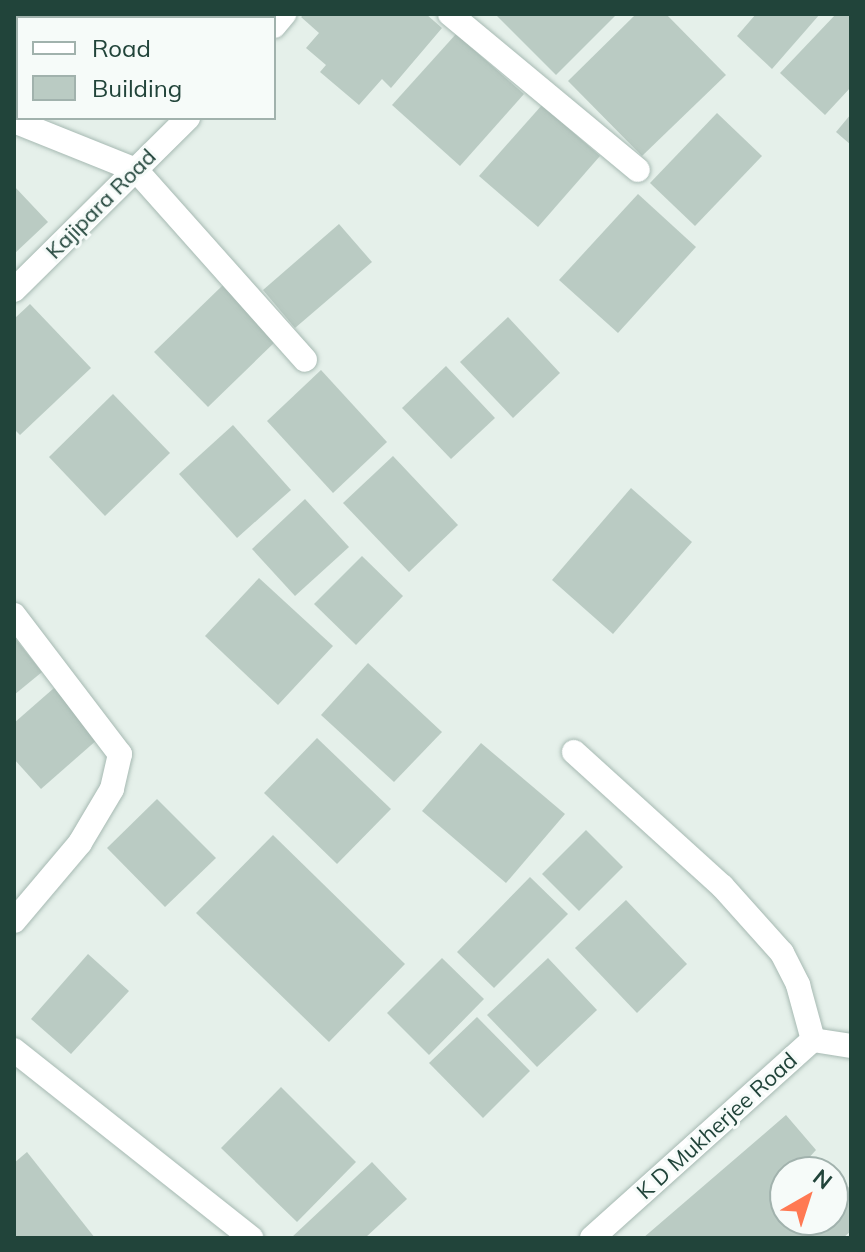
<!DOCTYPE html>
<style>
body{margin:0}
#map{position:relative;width:865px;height:1252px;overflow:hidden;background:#e5f0ea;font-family:Mulish,sans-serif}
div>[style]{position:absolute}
.building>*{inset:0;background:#bacbc3}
.roads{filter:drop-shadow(0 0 2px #a6b9b2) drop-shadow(0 0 2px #a6b9b2)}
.minor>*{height:24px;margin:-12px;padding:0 12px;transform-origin:12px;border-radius:12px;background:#fff}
span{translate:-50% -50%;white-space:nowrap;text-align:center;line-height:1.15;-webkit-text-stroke:6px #f6fbf9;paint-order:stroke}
.street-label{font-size:22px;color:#21443a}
.frame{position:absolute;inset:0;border:16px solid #21443a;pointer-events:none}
.legend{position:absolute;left:16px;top:16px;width:260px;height:104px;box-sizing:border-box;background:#f6fbf9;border:2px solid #a1b2ad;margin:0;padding:10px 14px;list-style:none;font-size:24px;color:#21443a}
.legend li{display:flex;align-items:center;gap:16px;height:40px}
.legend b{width:40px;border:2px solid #a1b2ad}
.north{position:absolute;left:769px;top:1156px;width:80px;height:80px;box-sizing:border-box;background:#f6fbf9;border:2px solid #a1b2ad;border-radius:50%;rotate:39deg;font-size:22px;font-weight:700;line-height:32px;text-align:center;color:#21443a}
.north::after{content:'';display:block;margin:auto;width:28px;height:36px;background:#ff7953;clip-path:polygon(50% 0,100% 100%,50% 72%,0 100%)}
</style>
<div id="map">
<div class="building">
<div style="clip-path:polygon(14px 14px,28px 18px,18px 18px,14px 54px)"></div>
<div style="clip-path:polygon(56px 14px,182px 14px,186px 18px,60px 18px)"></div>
<div style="clip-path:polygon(304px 14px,426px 14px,442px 28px,391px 88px,382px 79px,359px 105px,320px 72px,326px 65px,306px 48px,319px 33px,301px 17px)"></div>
<div style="clip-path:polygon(495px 14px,617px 14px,556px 75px)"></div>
<div style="clip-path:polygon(636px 14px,666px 14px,726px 75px,642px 156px,568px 81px)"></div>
<div style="clip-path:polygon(756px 14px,820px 14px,772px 69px,737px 36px)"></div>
<div style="clip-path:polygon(836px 14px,851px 14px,851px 87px,825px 115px,780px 73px)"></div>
<div style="clip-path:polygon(456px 34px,524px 94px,460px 166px,392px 105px)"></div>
<div style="clip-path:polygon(542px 105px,600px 156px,538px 227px,479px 176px)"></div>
<div style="clip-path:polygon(717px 113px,762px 156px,695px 226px,650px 183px)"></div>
<div style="clip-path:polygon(851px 114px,851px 145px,836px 132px)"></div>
<div style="clip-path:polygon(14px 186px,48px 222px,14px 254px)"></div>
<div style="clip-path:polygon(638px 194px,696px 247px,618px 333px,559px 280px)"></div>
<div style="clip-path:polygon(339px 224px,372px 262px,295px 328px,263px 290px)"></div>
<div style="clip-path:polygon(223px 285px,277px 340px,208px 407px,154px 352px)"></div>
<div style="clip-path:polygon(30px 304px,91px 368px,20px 435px,14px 429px,14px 319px)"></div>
<div style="clip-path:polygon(508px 317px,560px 373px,513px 418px,460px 362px)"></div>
<div style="clip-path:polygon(446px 366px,495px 418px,451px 459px,402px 408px)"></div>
<div style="clip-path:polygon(321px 370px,387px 442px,333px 493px,267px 421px)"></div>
<div style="clip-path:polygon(113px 394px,170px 453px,105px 516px,49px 457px)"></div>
<div style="clip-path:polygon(233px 425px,291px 490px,237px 538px,179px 474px)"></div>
<div style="clip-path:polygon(393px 456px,458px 525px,409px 572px,343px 503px)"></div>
<div style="clip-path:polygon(631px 488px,692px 542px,613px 634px,552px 580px)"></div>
<div style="clip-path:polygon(305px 499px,349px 547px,295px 596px,252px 549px)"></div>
<div style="clip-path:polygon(362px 556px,403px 596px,356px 645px,314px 604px)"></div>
<div style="clip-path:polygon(259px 578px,333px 646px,278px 705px,205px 636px)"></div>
<div style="clip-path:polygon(14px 637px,42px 672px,14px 695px)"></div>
<div style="clip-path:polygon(368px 663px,442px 732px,394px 782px,321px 715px)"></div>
<div style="clip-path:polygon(54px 688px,98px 739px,41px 789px,14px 759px,14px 723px)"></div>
<div style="clip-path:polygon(317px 738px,391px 809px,337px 864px,264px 793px)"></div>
<div style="clip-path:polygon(481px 743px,565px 814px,506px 883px,422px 811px)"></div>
<div style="clip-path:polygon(157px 799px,216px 858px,165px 907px,107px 848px)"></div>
<div style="clip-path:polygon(586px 830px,623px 867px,579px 911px,542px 874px)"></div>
<div style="clip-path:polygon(273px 835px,405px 964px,329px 1042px,196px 913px)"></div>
<div style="clip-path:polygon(530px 877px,568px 914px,494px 988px,457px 952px)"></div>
<div style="clip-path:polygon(626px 900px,687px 964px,637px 1013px,575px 948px)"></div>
<div style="clip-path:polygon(88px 954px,129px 991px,71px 1054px,31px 1019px)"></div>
<div style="clip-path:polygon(442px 958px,484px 999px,429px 1055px,387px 1013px)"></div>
<div style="clip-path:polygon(548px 958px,597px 1010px,537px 1067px,487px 1015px)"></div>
<div style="clip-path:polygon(477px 1017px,530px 1071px,483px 1118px,429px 1063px)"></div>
<div style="clip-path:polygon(281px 1087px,356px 1162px,297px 1222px,221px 1148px)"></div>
<div style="clip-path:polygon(786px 1115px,816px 1150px,796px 1172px,785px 1172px,785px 1220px,833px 1220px,833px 1191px,844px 1182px,851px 1190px,851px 1231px,843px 1238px,643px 1238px)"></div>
<div style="clip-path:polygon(27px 1152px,95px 1238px,14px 1238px,14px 1163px)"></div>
<div style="clip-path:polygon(372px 1162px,407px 1199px,365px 1238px,291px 1238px)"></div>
</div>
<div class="roads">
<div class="minor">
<div style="left:450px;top:14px;width:244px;rotate:39.7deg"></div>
<div style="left:274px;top:26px;width:16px;rotate:-50deg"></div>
<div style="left:14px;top:121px;width:131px;rotate:21.9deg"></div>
<div style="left:136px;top:170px;width:254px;rotate:48.3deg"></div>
<div style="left:14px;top:290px;width:245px;rotate:-44.7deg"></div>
<div style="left:14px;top:615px;width:175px;rotate:52.7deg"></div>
<div style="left:120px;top:754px;width:36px;rotate:103deg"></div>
<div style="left:112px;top:789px;width:63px;rotate:120.7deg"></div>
<div style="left:80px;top:843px;width:102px;rotate:130.2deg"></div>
<div style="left:574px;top:752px;width:200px;rotate:42.2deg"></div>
<div style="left:722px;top:886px;width:90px;rotate:48.2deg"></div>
<div style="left:782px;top:953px;width:36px;rotate:63deg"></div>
<div style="left:798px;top:985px;width:57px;rotate:74.7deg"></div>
<div style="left:14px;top:1050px;width:303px;rotate:38.4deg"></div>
<div style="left:592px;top:1238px;width:297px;rotate:-41.9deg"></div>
<div style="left:813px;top:1040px;width:38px;rotate:9deg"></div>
</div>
</div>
<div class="street-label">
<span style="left:101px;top:204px;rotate:-45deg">Kajipara Road</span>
<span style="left:717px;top:1126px;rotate:-42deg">K D Mukherjee Road</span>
</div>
<div class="frame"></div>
<ul class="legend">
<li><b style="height:10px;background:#fff"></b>Road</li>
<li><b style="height:22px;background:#bacbc3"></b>Building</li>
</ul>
<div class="north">N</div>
</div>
